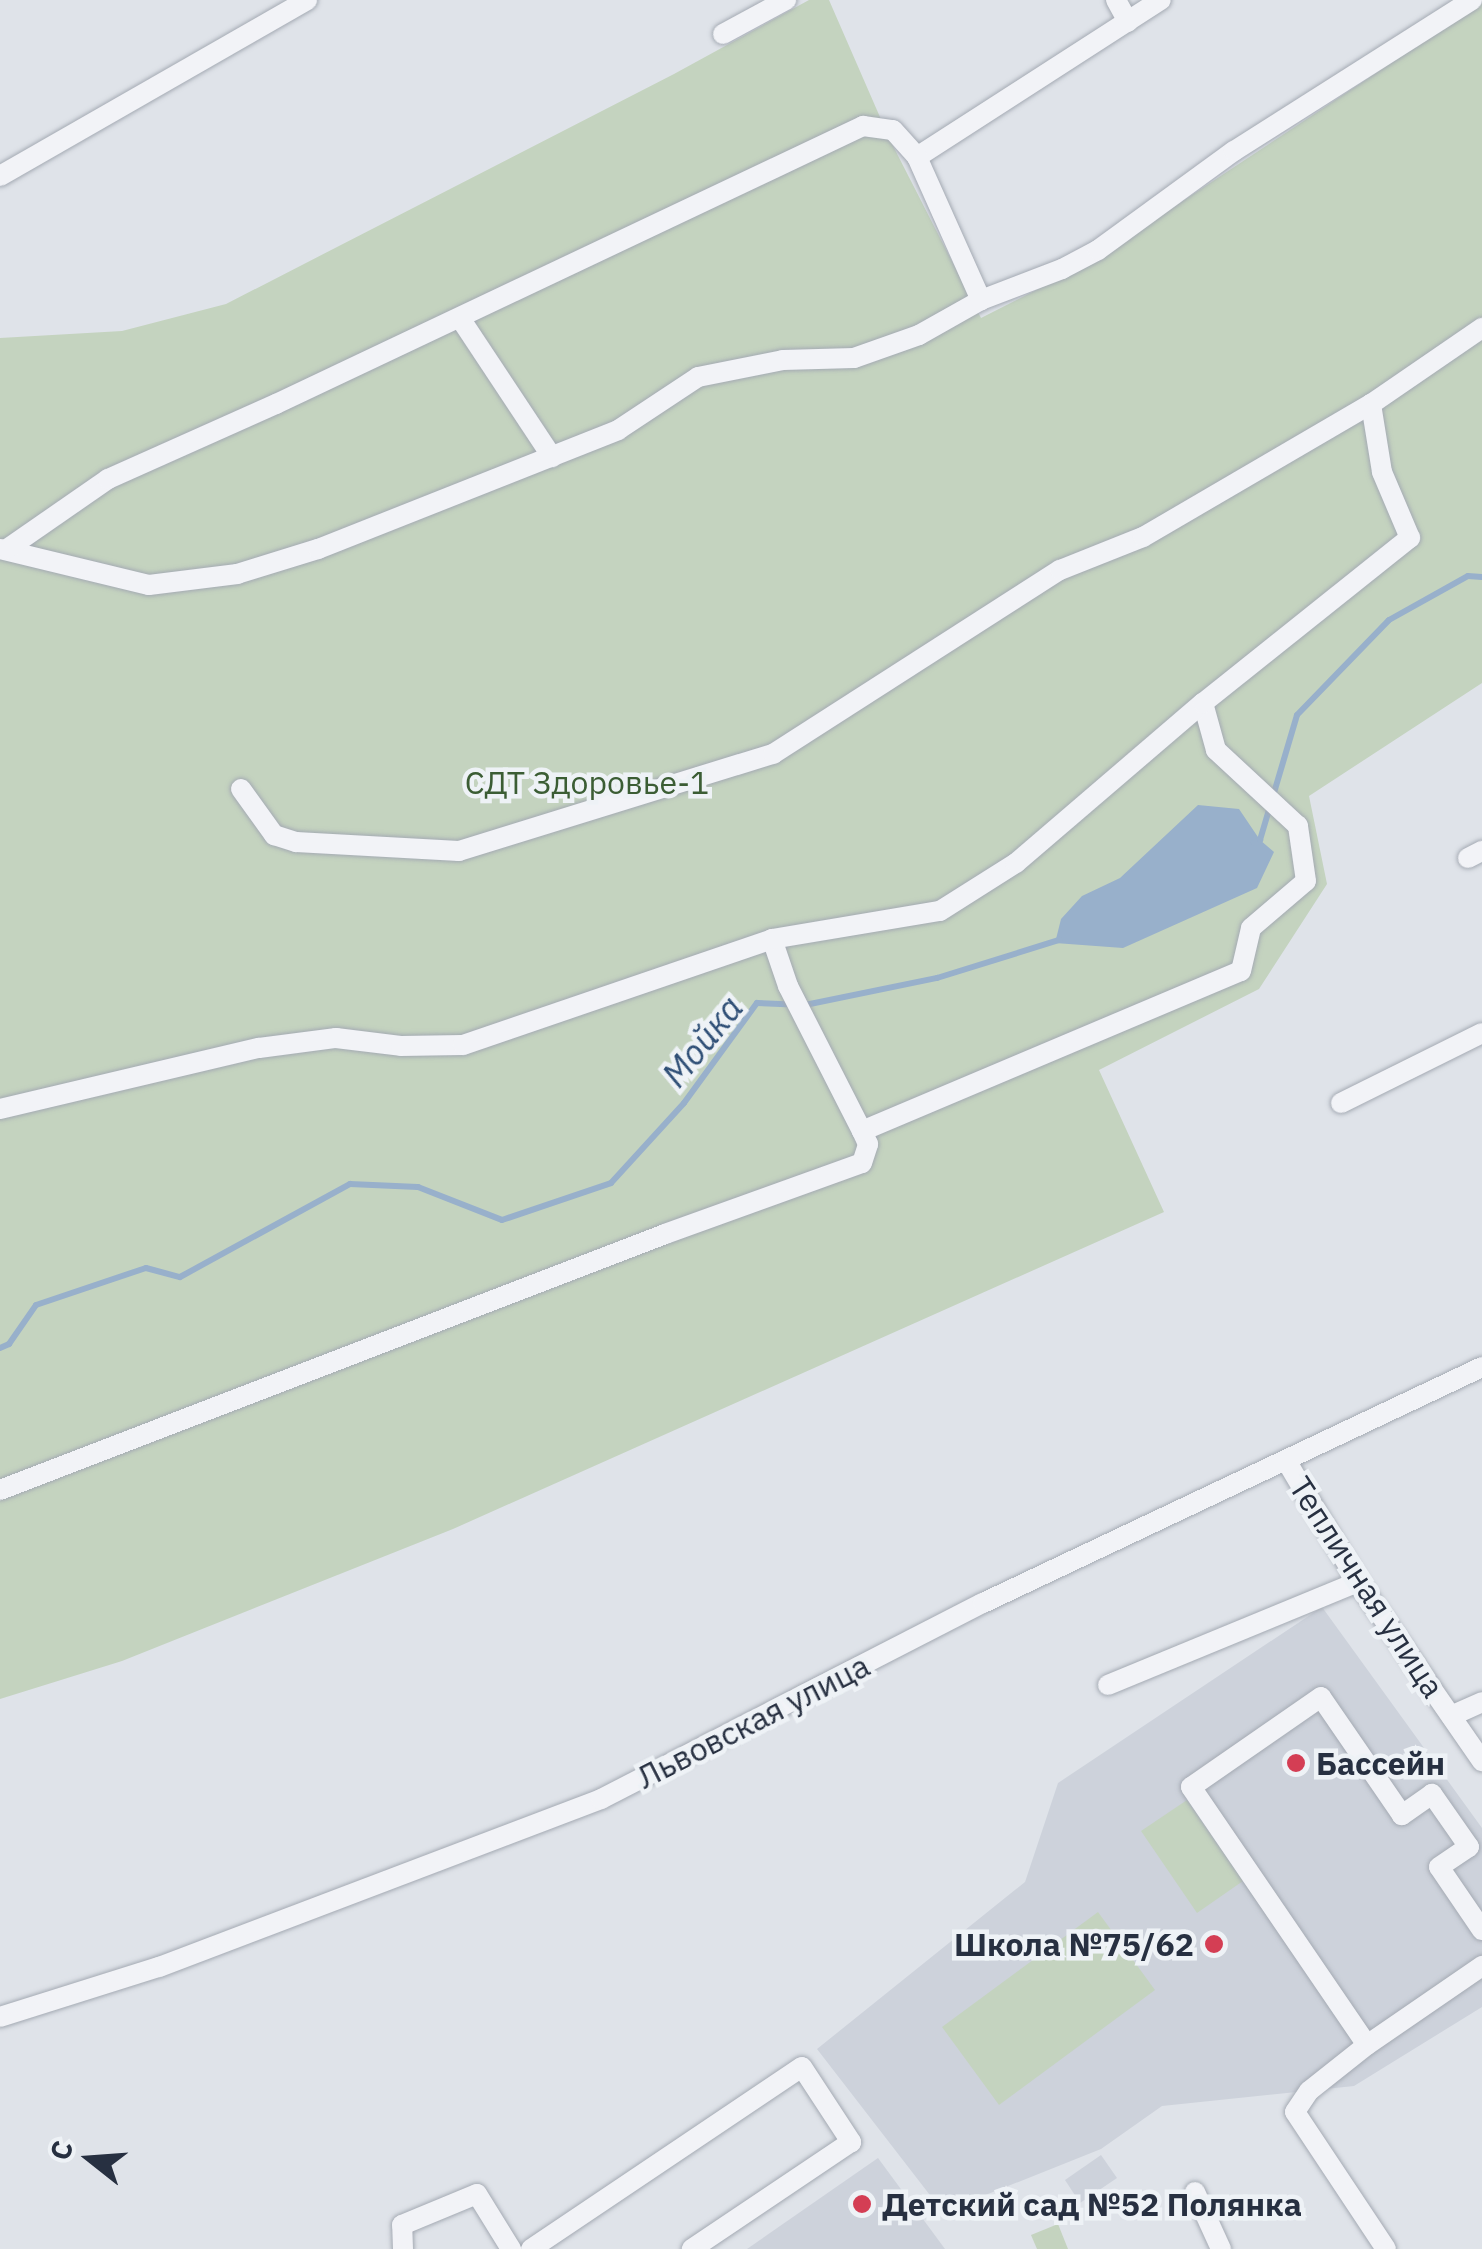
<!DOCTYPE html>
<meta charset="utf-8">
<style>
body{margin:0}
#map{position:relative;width:1482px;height:2249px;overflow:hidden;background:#dfe3e9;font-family:"IBM Plex Sans",sans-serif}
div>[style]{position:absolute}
.built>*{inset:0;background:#cdd2db}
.green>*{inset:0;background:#c4d3bf}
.water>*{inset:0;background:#98b0cb}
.stream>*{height:6px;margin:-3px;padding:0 3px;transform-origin:3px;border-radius:3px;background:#98b0cb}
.roads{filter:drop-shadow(0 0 2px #a4aab3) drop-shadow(0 0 2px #a4aab3)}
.minor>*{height:20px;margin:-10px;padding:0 10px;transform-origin:10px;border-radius:10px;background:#f2f3f7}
.dots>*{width:28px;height:28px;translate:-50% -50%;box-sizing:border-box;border:5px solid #eef2f6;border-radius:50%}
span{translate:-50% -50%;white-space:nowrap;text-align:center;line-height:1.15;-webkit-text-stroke:9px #eef2f6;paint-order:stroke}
.park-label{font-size:32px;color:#3b5d34}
.street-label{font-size:32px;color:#273041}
.poi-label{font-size:32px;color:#273041;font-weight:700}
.left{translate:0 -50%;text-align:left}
.right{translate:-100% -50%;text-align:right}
.water-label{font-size:35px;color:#2f4f76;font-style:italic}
.north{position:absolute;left:40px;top:2109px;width:100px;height:100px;-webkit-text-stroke:8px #eef2f6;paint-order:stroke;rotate:287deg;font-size:28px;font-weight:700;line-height:40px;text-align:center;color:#273041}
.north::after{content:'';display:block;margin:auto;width:35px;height:45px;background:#273041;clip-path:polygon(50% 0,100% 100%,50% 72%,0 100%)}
</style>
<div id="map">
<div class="built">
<div style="clip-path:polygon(1322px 1607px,1482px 1828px,1482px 2007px,1354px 2086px,1162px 2106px,1101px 2149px,943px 2212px,817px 2049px,1025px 1882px,1058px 1783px)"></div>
<div style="clip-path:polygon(1101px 2155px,1117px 2178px,1080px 2203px,1065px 2180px)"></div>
<div style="clip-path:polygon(878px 2158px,945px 2249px,747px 2249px)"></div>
</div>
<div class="green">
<div style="clip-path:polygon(809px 0,829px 0,890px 140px,981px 318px,1086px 265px,1482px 3px,1482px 683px,1309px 796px,1327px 884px,1259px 989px,1099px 1070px,1164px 1212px,453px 1529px,122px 1661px,0 1699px,0 338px,122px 331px,226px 304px,674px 74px)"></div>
<div style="clip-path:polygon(1187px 1800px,1243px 1881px,1197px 1913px,1141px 1831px)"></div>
<div style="clip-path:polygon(1098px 1912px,1155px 1990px,999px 2105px,942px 2027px)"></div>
<div style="clip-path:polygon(1058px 2224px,1068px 2249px,1037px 2249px,1031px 2235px)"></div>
</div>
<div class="water">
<div style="clip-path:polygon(1198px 805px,1239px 809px,1260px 840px,1274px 852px,1257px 888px,1123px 948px,1055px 943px,1061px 919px,1082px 896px,1120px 878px)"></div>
</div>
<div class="stream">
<div style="left:1254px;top:843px;width:7px;rotate:-27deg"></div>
<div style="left:1260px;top:840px;width:130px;rotate:-73.5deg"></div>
<div style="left:1297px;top:715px;width:132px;rotate:-45.9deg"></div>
<div style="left:1389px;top:620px;width:90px;rotate:-29.1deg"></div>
<div style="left:1468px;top:576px;width:14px;rotate:4deg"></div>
<div style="left:0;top:1348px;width:10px;rotate:-24deg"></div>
<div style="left:9px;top:1344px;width:47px;rotate:-55.3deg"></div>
<div style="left:36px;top:1305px;width:116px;rotate:-18.6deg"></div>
<div style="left:146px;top:1268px;width:35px;rotate:15deg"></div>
<div style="left:180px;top:1277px;width:194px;rotate:-28.7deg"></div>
<div style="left:350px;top:1184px;width:68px;rotate:2.5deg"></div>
<div style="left:418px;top:1187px;width:90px;rotate:21.4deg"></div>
<div style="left:502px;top:1220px;width:115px;rotate:-18.7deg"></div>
<div style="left:611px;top:1183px;width:108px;rotate:-47.6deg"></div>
<div style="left:684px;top:1103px;width:124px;rotate:-53.9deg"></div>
<div style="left:757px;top:1003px;width:48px;rotate:2.4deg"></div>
<div style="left:805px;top:1005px;width:135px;rotate:-11.6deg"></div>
<div style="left:937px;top:978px;width:128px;rotate:-17.3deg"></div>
</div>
<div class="roads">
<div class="minor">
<div style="left:1116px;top:0;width:25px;rotate:61deg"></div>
<div style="left:723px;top:34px;width:72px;rotate:-28.4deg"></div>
<div style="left:917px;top:157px;width:290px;rotate:-32.8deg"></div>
<div style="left:0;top:176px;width:354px;rotate:-29.8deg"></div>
<div style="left:460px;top:318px;width:167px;rotate:56.5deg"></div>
<div style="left:0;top:549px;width:153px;rotate:13.6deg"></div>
<div style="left:149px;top:585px;width:89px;rotate:-7.1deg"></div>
<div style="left:237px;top:574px;width:85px;rotate:-17.2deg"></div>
<div style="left:318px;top:549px;width:323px;rotate:-21.6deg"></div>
<div style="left:618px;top:430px;width:96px;rotate:-33.5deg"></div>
<div style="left:698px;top:377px;width:87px;rotate:-11.3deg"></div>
<div style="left:783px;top:360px;width:71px;rotate:-1.6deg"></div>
<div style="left:854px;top:358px;width:69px;rotate:-19.5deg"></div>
<div style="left:919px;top:335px;width:71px;rotate:-29.4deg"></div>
<div style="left:981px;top:300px;width:87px;rotate:-20.9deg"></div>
<div style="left:1062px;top:269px;width:41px;rotate:-27.8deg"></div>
<div style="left:1098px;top:250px;width:168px;rotate:-36.1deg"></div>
<div style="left:1234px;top:151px;width:282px;rotate:-32.4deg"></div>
<div style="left:7px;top:549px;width:123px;rotate:-34.7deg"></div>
<div style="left:108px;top:479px;width:184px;rotate:-24.1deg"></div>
<div style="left:276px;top:404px;width:650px;rotate:-25.34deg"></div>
<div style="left:863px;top:126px;width:30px;rotate:8deg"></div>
<div style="left:893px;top:130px;width:36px;rotate:48deg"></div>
<div style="left:917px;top:157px;width:157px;rotate:65.9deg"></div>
<div style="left:241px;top:789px;width:57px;rotate:54.3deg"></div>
<div style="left:274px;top:835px;width:23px;rotate:18deg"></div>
<div style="left:296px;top:842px;width:163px;rotate:3.2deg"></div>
<div style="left:459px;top:851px;width:329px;rotate:-17.2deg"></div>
<div style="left:773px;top:754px;width:341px;rotate:-32.7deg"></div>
<div style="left:1060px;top:570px;width:89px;rotate:-21.7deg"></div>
<div style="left:1143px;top:537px;width:264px;rotate:-30.3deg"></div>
<div style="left:1371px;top:404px;width:135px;rotate:-34.4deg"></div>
<div style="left:1468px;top:858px;width:16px;rotate:-27deg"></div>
<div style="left:772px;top:939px;width:50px;rotate:71.2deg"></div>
<div style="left:788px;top:986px;width:163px;rotate:63deg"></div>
<div style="left:862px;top:1131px;width:411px;rotate:-22.9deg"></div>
<div style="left:1241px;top:971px;width:44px;rotate:-76.9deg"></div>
<div style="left:1251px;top:928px;width:72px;rotate:-40.5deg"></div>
<div style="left:1306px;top:881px;width:56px;rotate:-98.3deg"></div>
<div style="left:1298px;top:826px;width:112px;rotate:-137.2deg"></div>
<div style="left:1216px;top:750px;width:49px;rotate:-105.5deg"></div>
<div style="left:1341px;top:1103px;width:157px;rotate:-26.4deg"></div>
<div style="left:0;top:1109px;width:266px;rotate:-13.3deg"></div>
<div style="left:259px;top:1048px;width:78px;rotate:-7.4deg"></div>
<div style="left:336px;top:1038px;width:65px;rotate:7deg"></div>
<div style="left:401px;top:1046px;width:62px;rotate:-0.9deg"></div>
<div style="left:463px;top:1045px;width:327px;rotate:-18.9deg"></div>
<div style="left:772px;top:939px;width:170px;rotate:-9.5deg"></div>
<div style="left:940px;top:911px;width:90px;rotate:-32.3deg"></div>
<div style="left:1016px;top:863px;width:246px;rotate:-40.6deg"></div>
<div style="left:1203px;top:703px;width:265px;rotate:-38.6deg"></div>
<div style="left:1410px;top:538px;width:72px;rotate:-113deg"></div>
<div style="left:1382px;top:472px;width:69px;rotate:-99.2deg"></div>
<div style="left:1287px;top:1462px;width:139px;rotate:59.4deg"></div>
<div style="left:1358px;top:1582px;width:218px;rotate:55.3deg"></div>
<div style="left:0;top:1490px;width:713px;rotate:-21.05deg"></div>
<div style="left:665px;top:1234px;width:209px;rotate:-19.8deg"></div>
<div style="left:862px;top:1163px;width:20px;rotate:-72deg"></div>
<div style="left:868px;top:1144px;width:14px;rotate:-115deg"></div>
<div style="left:1108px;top:1685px;width:270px;rotate:-22.4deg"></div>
<div style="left:1451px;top:1716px;width:34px;rotate:-24deg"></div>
<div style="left:1482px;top:1930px;width:76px;rotate:-124.3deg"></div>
<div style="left:1439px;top:1867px;width:36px;rotate:-34deg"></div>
<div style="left:1469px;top:1847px;width:65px;rotate:-124.9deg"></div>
<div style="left:1432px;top:1794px;width:37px;rotate:145deg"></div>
<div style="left:1402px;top:1815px;width:143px;rotate:-124.5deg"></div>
<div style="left:1321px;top:1697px;width:158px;rotate:145.3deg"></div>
<div style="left:1191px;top:1787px;width:312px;rotate:55.7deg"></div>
<div style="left:1367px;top:2045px;width:140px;rotate:-34.5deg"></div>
<div style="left:0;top:2017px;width:167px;rotate:-17.5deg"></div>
<div style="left:159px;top:1967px;width:473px;rotate:-20.8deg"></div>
<div style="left:601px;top:1799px;width:429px;rotate:-27.2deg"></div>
<div style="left:983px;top:1603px;width:552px;rotate:-25.31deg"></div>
<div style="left:1367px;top:2045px;width:74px;rotate:141.6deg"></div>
<div style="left:1309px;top:2091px;width:25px;rotate:124deg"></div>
<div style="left:1295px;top:2112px;width:164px;rotate:56.4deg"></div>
<div style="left:1195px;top:2192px;width:63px;rotate:65.5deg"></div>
<div style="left:403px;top:2249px;width:24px;rotate:-92deg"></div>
<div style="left:402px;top:2225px;width:81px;rotate:-22.5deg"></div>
<div style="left:477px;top:2194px;width:65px;rotate:58.3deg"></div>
<div style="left:531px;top:2249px;width:326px;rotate:-33.9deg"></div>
<div style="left:802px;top:2067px;width:90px;rotate:56.8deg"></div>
<div style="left:851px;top:2142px;width:192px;rotate:146.1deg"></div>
</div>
</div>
<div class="dots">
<div style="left:1296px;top:1763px;background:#d43e54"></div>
<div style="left:1214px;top:1944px;background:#d43e54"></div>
<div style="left:862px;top:2204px;background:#d43e54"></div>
</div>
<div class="park-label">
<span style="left:587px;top:782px">СДТ Здоровье-1</span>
</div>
<div class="street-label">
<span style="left:1367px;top:1587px;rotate:57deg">Тепличная улица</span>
<span style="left:753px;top:1721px;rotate:-27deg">Львовская улица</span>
</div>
<div class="poi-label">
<span class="left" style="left:1316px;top:1763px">Бассейн</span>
<span class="right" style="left:1194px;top:1944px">Школа №75/62</span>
<span class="left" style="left:882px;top:2204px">Детский сад №52 Полянка</span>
</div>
<div class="water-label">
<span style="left:702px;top:1041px;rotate:-51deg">Мойка</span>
</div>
<div class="north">С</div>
</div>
